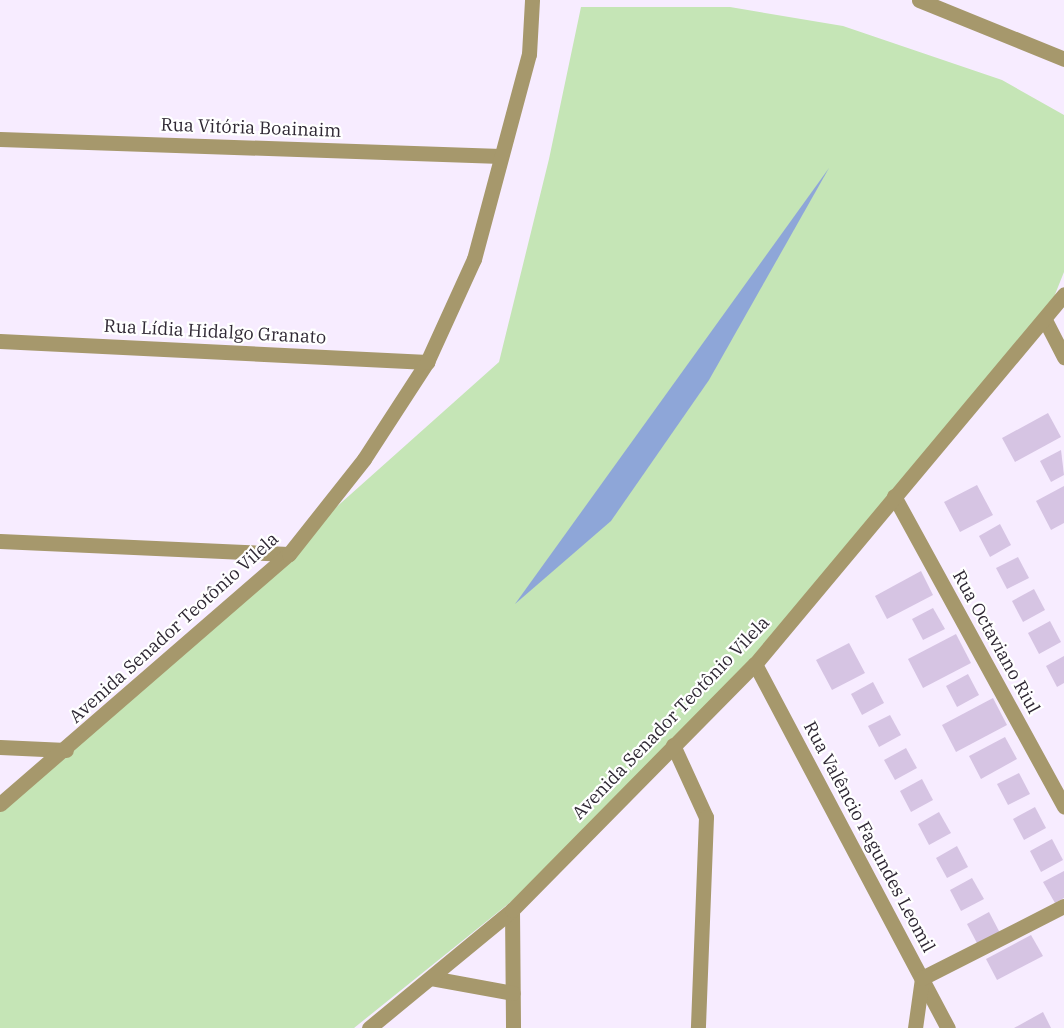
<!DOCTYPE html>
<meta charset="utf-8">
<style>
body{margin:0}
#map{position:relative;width:1064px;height:1028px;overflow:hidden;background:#f7ecff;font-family:"IBM Plex Serif",serif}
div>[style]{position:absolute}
.green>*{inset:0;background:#c5e5b6}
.water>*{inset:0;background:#8ea6d8}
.building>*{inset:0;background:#d6c4e3}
.minor>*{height:15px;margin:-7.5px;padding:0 7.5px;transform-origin:7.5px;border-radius:7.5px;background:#a6986c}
.tertiary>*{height:15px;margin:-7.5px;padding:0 7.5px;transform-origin:7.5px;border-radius:7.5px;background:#a6986c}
span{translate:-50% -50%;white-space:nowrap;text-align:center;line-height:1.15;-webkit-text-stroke:4.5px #fff;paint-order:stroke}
.street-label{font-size:18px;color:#2f2834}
</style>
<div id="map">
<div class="green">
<div style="clip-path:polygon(581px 7px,730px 7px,843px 26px,1002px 80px,1064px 115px,1064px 272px,1048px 312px,753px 662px,513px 900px,354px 1028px,0 1028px,0 802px,64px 750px,499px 362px,549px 159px)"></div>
</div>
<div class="water">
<div style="clip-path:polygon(829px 168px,709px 380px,611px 521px,515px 604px)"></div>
</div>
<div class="building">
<div style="clip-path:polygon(1048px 413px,1061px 437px,1015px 462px,1002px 438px)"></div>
<div style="clip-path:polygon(1061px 450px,1064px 475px,1051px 482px,1040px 461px)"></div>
<div style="clip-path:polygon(977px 485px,993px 515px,960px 532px,944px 502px)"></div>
<div style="clip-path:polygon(1064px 486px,1064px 523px,1051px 530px,1036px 501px)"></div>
<div style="clip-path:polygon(1000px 524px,1011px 545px,990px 557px,979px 536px)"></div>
<div style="clip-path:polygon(1018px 557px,1029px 578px,1007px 589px,996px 568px)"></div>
<div style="clip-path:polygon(921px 571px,933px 595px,887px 619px,875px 596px)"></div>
<div style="clip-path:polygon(1034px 589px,1045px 610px,1023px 622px,1012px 601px)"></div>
<div style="clip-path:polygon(933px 608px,945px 629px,923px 640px,912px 619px)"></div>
<div style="clip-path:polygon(1050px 621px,1061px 642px,1039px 654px,1028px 633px)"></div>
<div style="clip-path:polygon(956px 634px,971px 663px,923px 688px,908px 659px)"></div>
<div style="clip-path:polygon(849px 643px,865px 673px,832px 690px,816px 660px)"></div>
<div style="clip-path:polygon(1064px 656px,1064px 683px,1057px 687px,1046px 666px)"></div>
<div style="clip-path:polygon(968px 674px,979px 695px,957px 707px,946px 686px)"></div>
<div style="clip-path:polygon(873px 682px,884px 703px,862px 715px,851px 694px)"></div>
<div style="clip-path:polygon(993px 698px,1007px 725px,956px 752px,942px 725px)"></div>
<div style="clip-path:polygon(890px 715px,901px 735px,879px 747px,868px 726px)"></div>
<div style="clip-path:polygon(1005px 737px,1017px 759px,981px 779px,969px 756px)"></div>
<div style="clip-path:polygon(906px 748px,917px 768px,895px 780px,884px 760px)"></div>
<div style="clip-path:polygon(1019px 773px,1030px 794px,1008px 805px,997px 784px)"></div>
<div style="clip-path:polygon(922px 779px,933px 800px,911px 812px,900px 791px)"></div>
<div style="clip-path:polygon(1035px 807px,1046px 828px,1024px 840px,1013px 819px)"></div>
<div style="clip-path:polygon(939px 812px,951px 833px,929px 845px,918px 824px)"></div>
<div style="clip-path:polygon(1052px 839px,1063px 860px,1041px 872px,1030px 851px)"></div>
<div style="clip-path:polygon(957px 846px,968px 867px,947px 878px,936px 858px)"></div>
<div style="clip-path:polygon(1064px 871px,1064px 898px,1055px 903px,1043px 882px)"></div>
<div style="clip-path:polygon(972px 878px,984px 899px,961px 911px,950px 890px)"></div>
<div style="clip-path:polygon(989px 912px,1000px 933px,978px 945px,967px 924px)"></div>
<div style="clip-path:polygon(1031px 935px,1043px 956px,997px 980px,986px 959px)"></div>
<div style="clip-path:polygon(1043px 1012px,1051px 1028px,1014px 1028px)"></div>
</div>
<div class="minor">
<div style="left:0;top:139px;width:501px;rotate:1.94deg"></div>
<div style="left:1045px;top:320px;width:42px;rotate:62.8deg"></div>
<div style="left:0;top:341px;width:428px;rotate:2.8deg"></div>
<div style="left:894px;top:496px;width:354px;rotate:61.3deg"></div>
<div style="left:0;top:541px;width:289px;rotate:2.6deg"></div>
<div style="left:755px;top:664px;width:412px;rotate:62.1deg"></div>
<div style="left:673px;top:745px;width:79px;rotate:65.4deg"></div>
<div style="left:706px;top:817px;width:211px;rotate:92.2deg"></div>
<div style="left:0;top:747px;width:66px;rotate:2.6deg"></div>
<div style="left:512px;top:910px;width:118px;rotate:89.5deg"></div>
<div style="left:431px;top:978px;width:83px;rotate:10.4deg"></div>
<div style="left:915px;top:1028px;width:50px;rotate:-82deg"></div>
<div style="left:922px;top:978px;width:159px;rotate:-26.9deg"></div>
</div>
<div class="tertiary">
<div style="left:919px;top:0;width:157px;rotate:22.1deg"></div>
<div style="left:0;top:804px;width:382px;rotate:-40.9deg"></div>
<div style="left:289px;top:554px;width:121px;rotate:-51.7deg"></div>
<div style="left:364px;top:459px;width:116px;rotate:-57deg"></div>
<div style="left:427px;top:362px;width:113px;rotate:-65.5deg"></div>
<div style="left:474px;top:259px;width:212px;rotate:-75deg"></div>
<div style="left:529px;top:54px;width:54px;rotate:-86.8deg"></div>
<div style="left:369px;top:1028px;width:185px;rotate:-39.5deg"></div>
<div style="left:512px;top:910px;width:346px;rotate:-45.4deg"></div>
<div style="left:755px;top:664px;width:482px;rotate:-50.1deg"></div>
</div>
<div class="street-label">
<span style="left:251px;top:128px;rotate:2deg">Rua Vitória Boainaim</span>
<span style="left:215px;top:332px;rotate:3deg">Rua Lídia Hidalgo Granato</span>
<span style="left:174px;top:628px;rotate:-42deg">Avenida Senador Teotônio Vilela</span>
<span style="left:996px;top:642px;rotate:61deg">Rua Octaviano Riul</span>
<span style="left:671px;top:718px;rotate:-46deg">Avenida Senador Teotônio Vilela</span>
<span style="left:869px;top:837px;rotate:62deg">Rua Valêncio Fagundes Leomil</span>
</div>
</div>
